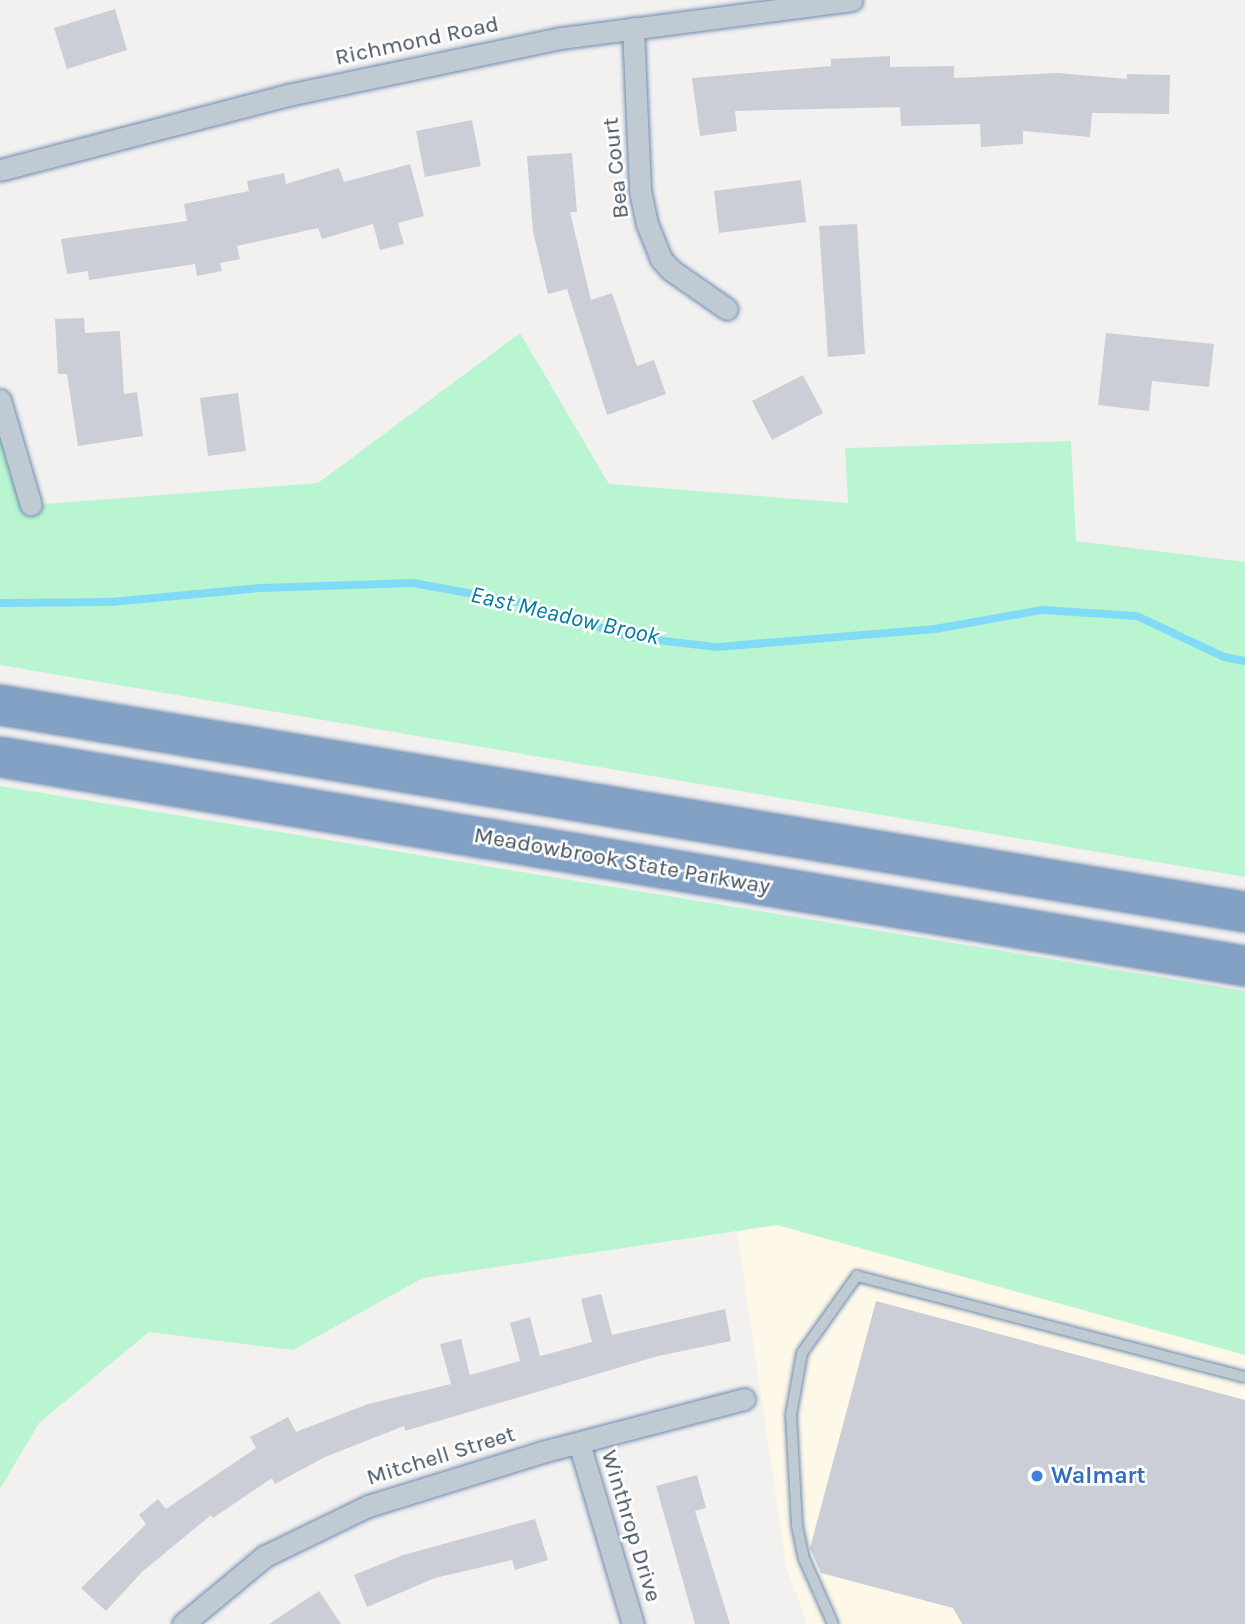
<!DOCTYPE html>
<style>
body{margin:0}
#map{position:relative;width:1245px;height:1624px;overflow:hidden;background:#f3f0f0;font-family:Karla,sans-serif}
div>[style]{position:absolute}
.commercial>*{inset:0;background:#fef8e8}
.green>*{inset:0;background:#baf5d2}
.stream>*{height:8px;margin:-4px;padding:0 4px;transform-origin:4px;border-radius:4px;background:#82dbf6}
.building>*{inset:0;background:#cbced6}
.roads{filter:drop-shadow(0 0 2px #6d8bb0) drop-shadow(0 0 2px #6d8bb0)}
.service>*{height:10px;margin:-5px;padding:0 5px;transform-origin:5px;border-radius:5px;background:#bfcad3}
.minor>*{height:21px;margin:-10.5px;padding:0 10.5px;transform-origin:10.5px;border-radius:10.5px;background:#bfcad3}
.motorway>*{height:38px;margin:-19px;padding:0 19px;transform-origin:19px;border-radius:19px;background:#82a1c4}
.dots>*{width:19px;height:19px;translate:-50% -50%;box-sizing:border-box;border:4px solid #fff;border-radius:50%}
span{translate:-50% -50%;white-space:nowrap;text-align:center;line-height:1.15;-webkit-text-stroke:5px #fff;paint-order:stroke}
.street-label{font-size:23px;color:#455360}
.shop-label{font-size:23px;color:#366cbe;font-weight:700}
.left{translate:0 -50%;text-align:left}
.water-label{font-size:24px;color:#037a9f;font-style:italic}
</style>
<div id="map">
<div class="commercial">
<div style="clip-path:polygon(777px 1225px,1245px 1355px,1245px 1624px,807px 1624px,786px 1565px,737px 1231px)"></div>
</div>
<div class="green">
<div style="clip-path:polygon(520px 333px,609px 484px,848px 503px,845px 448px,1071px 441px,1076px 541px,1245px 562px,1245px 877px,0 665px,0 400px,31px 505px,318px 483px)"></div>
<div style="clip-path:polygon(0 786px,1245px 991px,1245px 1355px,777px 1225px,423px 1278px,293px 1350px,149px 1332px,39px 1423px,0 1489px)"></div>
</div>
<div class="stream">
<div style="left:0;top:603px;width:112px;rotate:-0.5deg"></div>
<div style="left:112px;top:602px;width:149px;rotate:-5.4deg"></div>
<div style="left:260px;top:588px;width:153px;rotate:-1.9deg"></div>
<div style="left:413px;top:583px;width:112px;rotate:10.3deg"></div>
<div style="left:523px;top:603px;width:112px;rotate:17.6deg"></div>
<div style="left:630px;top:637px;width:88px;rotate:6.6deg"></div>
<div style="left:717px;top:647px;width:219px;rotate:-4.7deg"></div>
<div style="left:935px;top:629px;width:109px;rotate:-10.1deg"></div>
<div style="left:1042px;top:610px;width:95px;rotate:3.6deg"></div>
<div style="left:1137px;top:616px;width:96px;rotate:25.2deg"></div>
<div style="left:1224px;top:657px;width:21px;rotate:11deg"></div>
</div>
<div class="building">
<div style="clip-path:polygon(115px 9px,127px 50px,67px 69px,54px 28px)"></div>
<div style="clip-path:polygon(890px 56px,890px 67px,954px 66px,954px 78px,1058px 73px,1127px 79px,1127px 74px,1170px 75px,1169px 114px,1092px 113px,1090px 137px,1023px 131px,1023px 144px,981px 147px,980px 124px,901px 126px,900px 107px,735px 111px,737px 131px,700px 136px,692px 78px,831px 66px,831px 59px)"></div>
<div style="clip-path:polygon(472px 120px,481px 166px,425px 177px,416px 131px)"></div>
<div style="clip-path:polygon(572px 153px,577px 212px,570px 212px,591px 300px,612px 293px,637px 366px,654px 360px,666px 394px,607px 415px,567px 289px,548px 294px,533px 232px,527px 156px)"></div>
<div style="clip-path:polygon(410px 164px,424px 216px,398px 223px,404px 244px,380px 250px,373px 224px,322px 239px,318px 228px,237px 246px,240px 259px,220px 263px,222px 271px,197px 276px,195px 264px,89px 280px,88px 271px,67px 274px,61px 239px,187px 221px,184px 204px,249px 191px,247px 181px,284px 173px,286px 184px,339px 168px,344px 182px)"></div>
<div style="clip-path:polygon(801px 180px,806px 222px,719px 233px,714px 191px)"></div>
<div style="clip-path:polygon(857px 224px,865px 354px,828px 357px,819px 226px)"></div>
<div style="clip-path:polygon(84px 318px,85px 333px,120px 331px,124px 394px,137px 392px,143px 436px,78px 446px,67px 374px,58px 374px,55px 319px)"></div>
<div style="clip-path:polygon(1106px 333px,1214px 344px,1209px 387px,1152px 381px,1149px 411px,1098px 405px)"></div>
<div style="clip-path:polygon(803px 375px,823px 413px,772px 440px,752px 401px)"></div>
<div style="clip-path:polygon(238px 393px,246px 451px,208px 456px,200px 398px)"></div>
<div style="clip-path:polygon(601px 1294px,612px 1335px,725px 1309px,731px 1341px,658px 1356px,405px 1431px,404px 1426px,325px 1457px,275px 1484px,272px 1478px,213px 1518px,211px 1515px,142px 1572px,106px 1611px,81px 1588px,146px 1524px,139px 1515px,158px 1499px,166px 1509px,256px 1448px,250px 1437px,288px 1417px,296px 1432px,368px 1404px,451px 1384px,440px 1344px,461px 1339px,470px 1375px,520px 1361px,510px 1323px,530px 1317px,540px 1356px,592px 1342px,581px 1299px)"></div>
<div style="clip-path:polygon(876px 1301px,1245px 1400px,1245px 1624px,962px 1624px,953px 1608px,821px 1573px,810px 1548px)"></div>
<div style="clip-path:polygon(697px 1475px,706px 1508px,695px 1511px,730px 1624px,695px 1624px,656px 1486px)"></div>
<div style="clip-path:polygon(535px 1519px,548px 1560px,515px 1570px,512px 1560px,435px 1578px,367px 1607px,354px 1575px,403px 1555px)"></div>
<div style="clip-path:polygon(319px 1591px,341px 1624px,269px 1624px)"></div>
</div>
<div class="roads">
<div class="service">
<div style="left:833px;top:1624px;width:71px;rotate:-114deg"></div>
<div style="left:804px;top:1559px;width:35px;rotate:-102deg"></div>
<div style="left:797px;top:1525px;width:110px;rotate:-93.1deg"></div>
<div style="left:791px;top:1415px;width:63px;rotate:-79.9deg"></div>
<div style="left:802px;top:1353px;width:95px;rotate:-54.5deg"></div>
<div style="left:857px;top:1276px;width:401px;rotate:14.6deg"></div>
</div>
<div class="minor">
<div style="left:633px;top:28px;width:163px;rotate:87.5deg"></div>
<div style="left:640px;top:191px;width:34px;rotate:78deg"></div>
<div style="left:647px;top:224px;width:38px;rotate:68deg"></div>
<div style="left:661px;top:259px;width:15px;rotate:48deg"></div>
<div style="left:671px;top:270px;width:68px;rotate:34.9deg"></div>
<div style="left:0;top:170px;width:298px;rotate:-14.6deg"></div>
<div style="left:288px;top:95px;width:279px;rotate:-11.8deg"></div>
<div style="left:561px;top:38px;width:293px;rotate:-7.4deg"></div>
<div style="left:0;top:400px;width:109px;rotate:73.6deg"></div>
<div style="left:579px;top:1443px;width:189px;rotate:73.4deg"></div>
<div style="left:183px;top:1624px;width:107px;rotate:-39.7deg"></div>
<div style="left:265px;top:1556px;width:114px;rotate:-25.9deg"></div>
<div style="left:368px;top:1506px;width:182px;rotate:-17.2deg"></div>
<div style="left:542px;top:1452px;width:209px;rotate:-14.7deg"></div>
</div>
<div class="motorway">
<div style="left:0;top:705px;width:1262px;rotate:9.44deg"></div>
<div style="left:0;top:757px;width:1262px;rotate:9.53deg"></div>
</div>
</div>
<div class="dots">
<div style="left:1037px;top:1476px;background:#3f7fe0"></div>
</div>
<div class="street-label">
<span style="left:417px;top:41px;rotate:-12deg">Richmond Road</span>
<span style="left:616px;top:168px;rotate:-96deg">Bea Court</span>
<span style="left:622px;top:861px;rotate:10deg">Meadowbrook State Parkway</span>
<span style="left:441px;top:1456px;rotate:-17deg">Mitchell Street</span>
<span style="left:631px;top:1526px;rotate:73deg">Winthrop Drive</span>
</div>
<div class="shop-label">
<span class="left" style="left:1051px;top:1476px">Walmart</span>
</div>
<div class="water-label">
<span style="left:565px;top:616px;rotate:13deg">East Meadow Brook</span>
</div>
</div>
